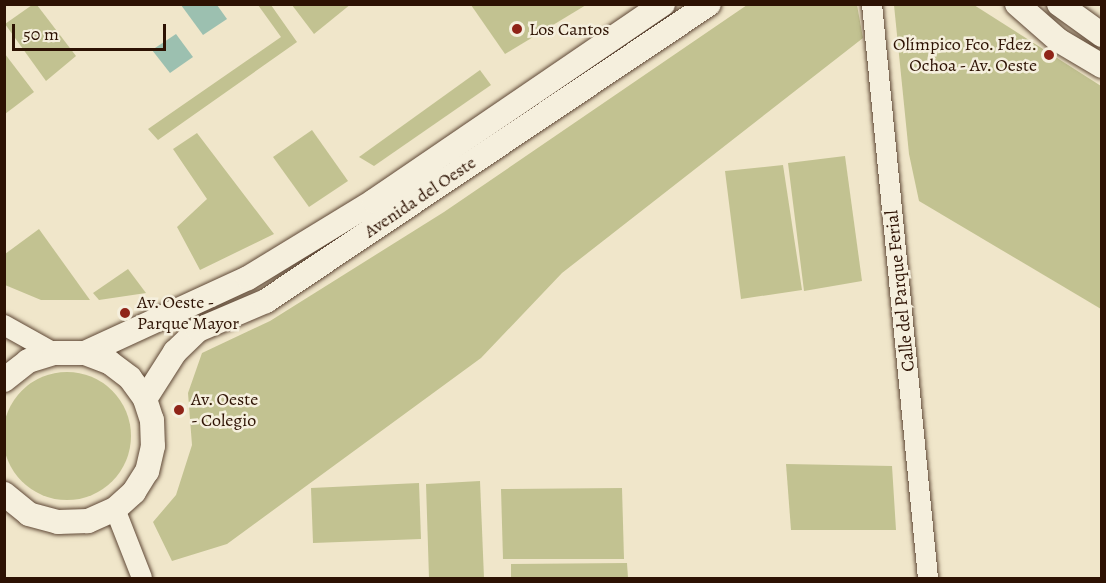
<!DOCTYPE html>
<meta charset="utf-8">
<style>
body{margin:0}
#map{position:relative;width:1106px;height:583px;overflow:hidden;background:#f0e6ca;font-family:Alegreya,serif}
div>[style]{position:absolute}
.green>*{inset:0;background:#c2c291}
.round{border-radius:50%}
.water>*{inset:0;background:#9cc0b0}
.roads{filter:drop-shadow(0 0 2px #5e4735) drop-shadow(0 0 2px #5e4735)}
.minor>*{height:20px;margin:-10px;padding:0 10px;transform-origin:10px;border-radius:10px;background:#f5efdd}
.tertiary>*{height:24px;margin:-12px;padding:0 12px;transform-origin:12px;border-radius:12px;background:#f5efdd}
.dots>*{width:16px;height:16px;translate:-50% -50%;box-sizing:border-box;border:3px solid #f5efdd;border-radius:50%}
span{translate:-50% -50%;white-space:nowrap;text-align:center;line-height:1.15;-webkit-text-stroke:5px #f5efdd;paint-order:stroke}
.poi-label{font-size:18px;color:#2d1203}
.left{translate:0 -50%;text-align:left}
.right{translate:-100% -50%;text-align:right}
.street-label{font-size:18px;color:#2d1203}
.frame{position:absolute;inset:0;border:6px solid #2d1203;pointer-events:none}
.scale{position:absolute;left:12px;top:24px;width:154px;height:27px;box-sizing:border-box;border:3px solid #2d1203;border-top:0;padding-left:8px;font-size:18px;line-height:21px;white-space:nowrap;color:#2d1203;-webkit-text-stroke:4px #f5efdd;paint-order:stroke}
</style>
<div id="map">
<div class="green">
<div style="clip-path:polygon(351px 4px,314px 34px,292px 5px,292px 4px)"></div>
<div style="clip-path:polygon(32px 5px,37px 5px,76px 56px,46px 81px,5px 24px)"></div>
<div style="clip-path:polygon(258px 5px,271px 5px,297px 42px,158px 140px,148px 129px,281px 37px)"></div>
<div style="clip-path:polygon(471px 5px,586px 5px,505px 54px)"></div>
<div style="clip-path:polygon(747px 5px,857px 5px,863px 38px,562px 273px,481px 358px,227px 544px,172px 561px,153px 522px,176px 495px,192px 445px,188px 393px,202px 353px,270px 321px,444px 212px)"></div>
<div style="clip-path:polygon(894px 5px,974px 5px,1101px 86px,1101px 309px,919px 201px,909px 154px)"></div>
<div style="clip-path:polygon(5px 54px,34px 92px,5px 114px)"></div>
<div style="clip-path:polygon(480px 70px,491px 85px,374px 166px,359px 157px)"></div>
<div style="clip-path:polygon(312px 130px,348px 181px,309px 207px,273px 157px)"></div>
<div style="clip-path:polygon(197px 133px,274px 234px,200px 270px,177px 227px,207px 199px,173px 149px)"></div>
<div style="clip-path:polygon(845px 156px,862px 281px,804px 291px,788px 163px)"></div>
<div style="clip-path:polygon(783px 165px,802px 290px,741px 299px,725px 171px)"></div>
<div style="clip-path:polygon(39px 229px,90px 300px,41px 300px,5px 285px,5px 254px)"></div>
<div style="clip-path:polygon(128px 269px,146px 293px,99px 300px,93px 293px)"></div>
<div class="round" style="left:3px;top:372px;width:128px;height:128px"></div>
<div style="clip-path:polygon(786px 464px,892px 466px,896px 530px,791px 530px)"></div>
<div style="clip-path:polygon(480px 481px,484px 578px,429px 578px,426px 484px)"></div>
<div style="clip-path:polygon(419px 483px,421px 539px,313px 543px,311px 488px)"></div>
<div style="clip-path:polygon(622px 488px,624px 559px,503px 559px,501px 489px)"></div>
<div style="clip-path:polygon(627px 563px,628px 578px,511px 578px,511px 564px)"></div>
</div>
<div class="water">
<div style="clip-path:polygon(181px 5px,217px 5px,227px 19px,203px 35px)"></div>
<div style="clip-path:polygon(176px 34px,193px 57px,170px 73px,152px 50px)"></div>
</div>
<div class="roads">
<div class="minor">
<div style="left:872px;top:4px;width:577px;rotate:84.43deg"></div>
<div style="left:4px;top:325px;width:57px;rotate:29.2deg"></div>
<div style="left:115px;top:509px;width:74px;rotate:68.6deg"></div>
</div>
<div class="tertiary">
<div style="left:1017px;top:4px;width:55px;rotate:41.3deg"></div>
<div style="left:1058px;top:40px;width:51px;rotate:30.6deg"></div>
<div style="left:1059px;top:4px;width:53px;rotate:35.8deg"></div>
<div style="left:85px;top:353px;width:179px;rotate:-24.7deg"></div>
<div style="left:248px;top:278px;width:148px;rotate:-31.4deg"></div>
<div style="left:374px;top:201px;width:350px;rotate:-34.3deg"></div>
<div style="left:4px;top:380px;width:31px;rotate:-38deg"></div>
<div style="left:28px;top:361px;width:27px;rotate:-17deg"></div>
<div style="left:54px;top:353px;width:31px"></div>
<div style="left:85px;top:353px;width:26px;rotate:21deg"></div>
<div style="left:109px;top:362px;width:26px;rotate:37deg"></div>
<div style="left:130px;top:378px;width:26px;rotate:54deg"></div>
<div style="left:145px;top:399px;width:22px;rotate:72deg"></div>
<div style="left:152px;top:420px;width:26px;rotate:88deg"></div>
<div style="left:153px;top:446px;width:26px;rotate:103deg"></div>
<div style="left:147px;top:471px;width:25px;rotate:122deg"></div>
<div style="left:134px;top:492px;width:25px;rotate:138deg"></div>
<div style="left:115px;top:509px;width:30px;rotate:156deg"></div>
<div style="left:88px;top:521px;width:30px;rotate:178deg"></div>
<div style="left:58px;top:522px;width:30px;rotate:-165deg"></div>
<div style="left:29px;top:514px;width:32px;rotate:-141deg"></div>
<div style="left:145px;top:399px;width:56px;rotate:-57.4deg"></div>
<div style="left:175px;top:352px;width:32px;rotate:-44deg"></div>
<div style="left:198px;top:330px;width:74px;rotate:-23.1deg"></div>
<div style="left:266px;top:301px;width:533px;rotate:-33.84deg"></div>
</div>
</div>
<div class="dots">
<div style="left:517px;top:29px;background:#8f2418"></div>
<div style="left:1049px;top:55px;background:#8f2418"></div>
<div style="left:125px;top:313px;background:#8f2418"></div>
<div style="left:179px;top:410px;background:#8f2418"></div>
</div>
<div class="poi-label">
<span class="left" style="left:529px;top:29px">Los Cantos</span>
<span class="right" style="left:1037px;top:55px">Olímpico Fco. Fdez.<br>Ochoa - Av. Oeste</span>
<span class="left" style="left:137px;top:313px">Av. Oeste -<br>Parque Mayor</span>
<span class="left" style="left:191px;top:410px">Av. Oeste<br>- Colegio</span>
</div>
<div class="street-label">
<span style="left:420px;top:197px;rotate:-34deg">Avenida del Oeste</span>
<span style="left:900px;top:291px;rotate:-96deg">Calle del Parque Ferial</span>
</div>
<div class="frame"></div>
<div class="scale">50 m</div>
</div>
